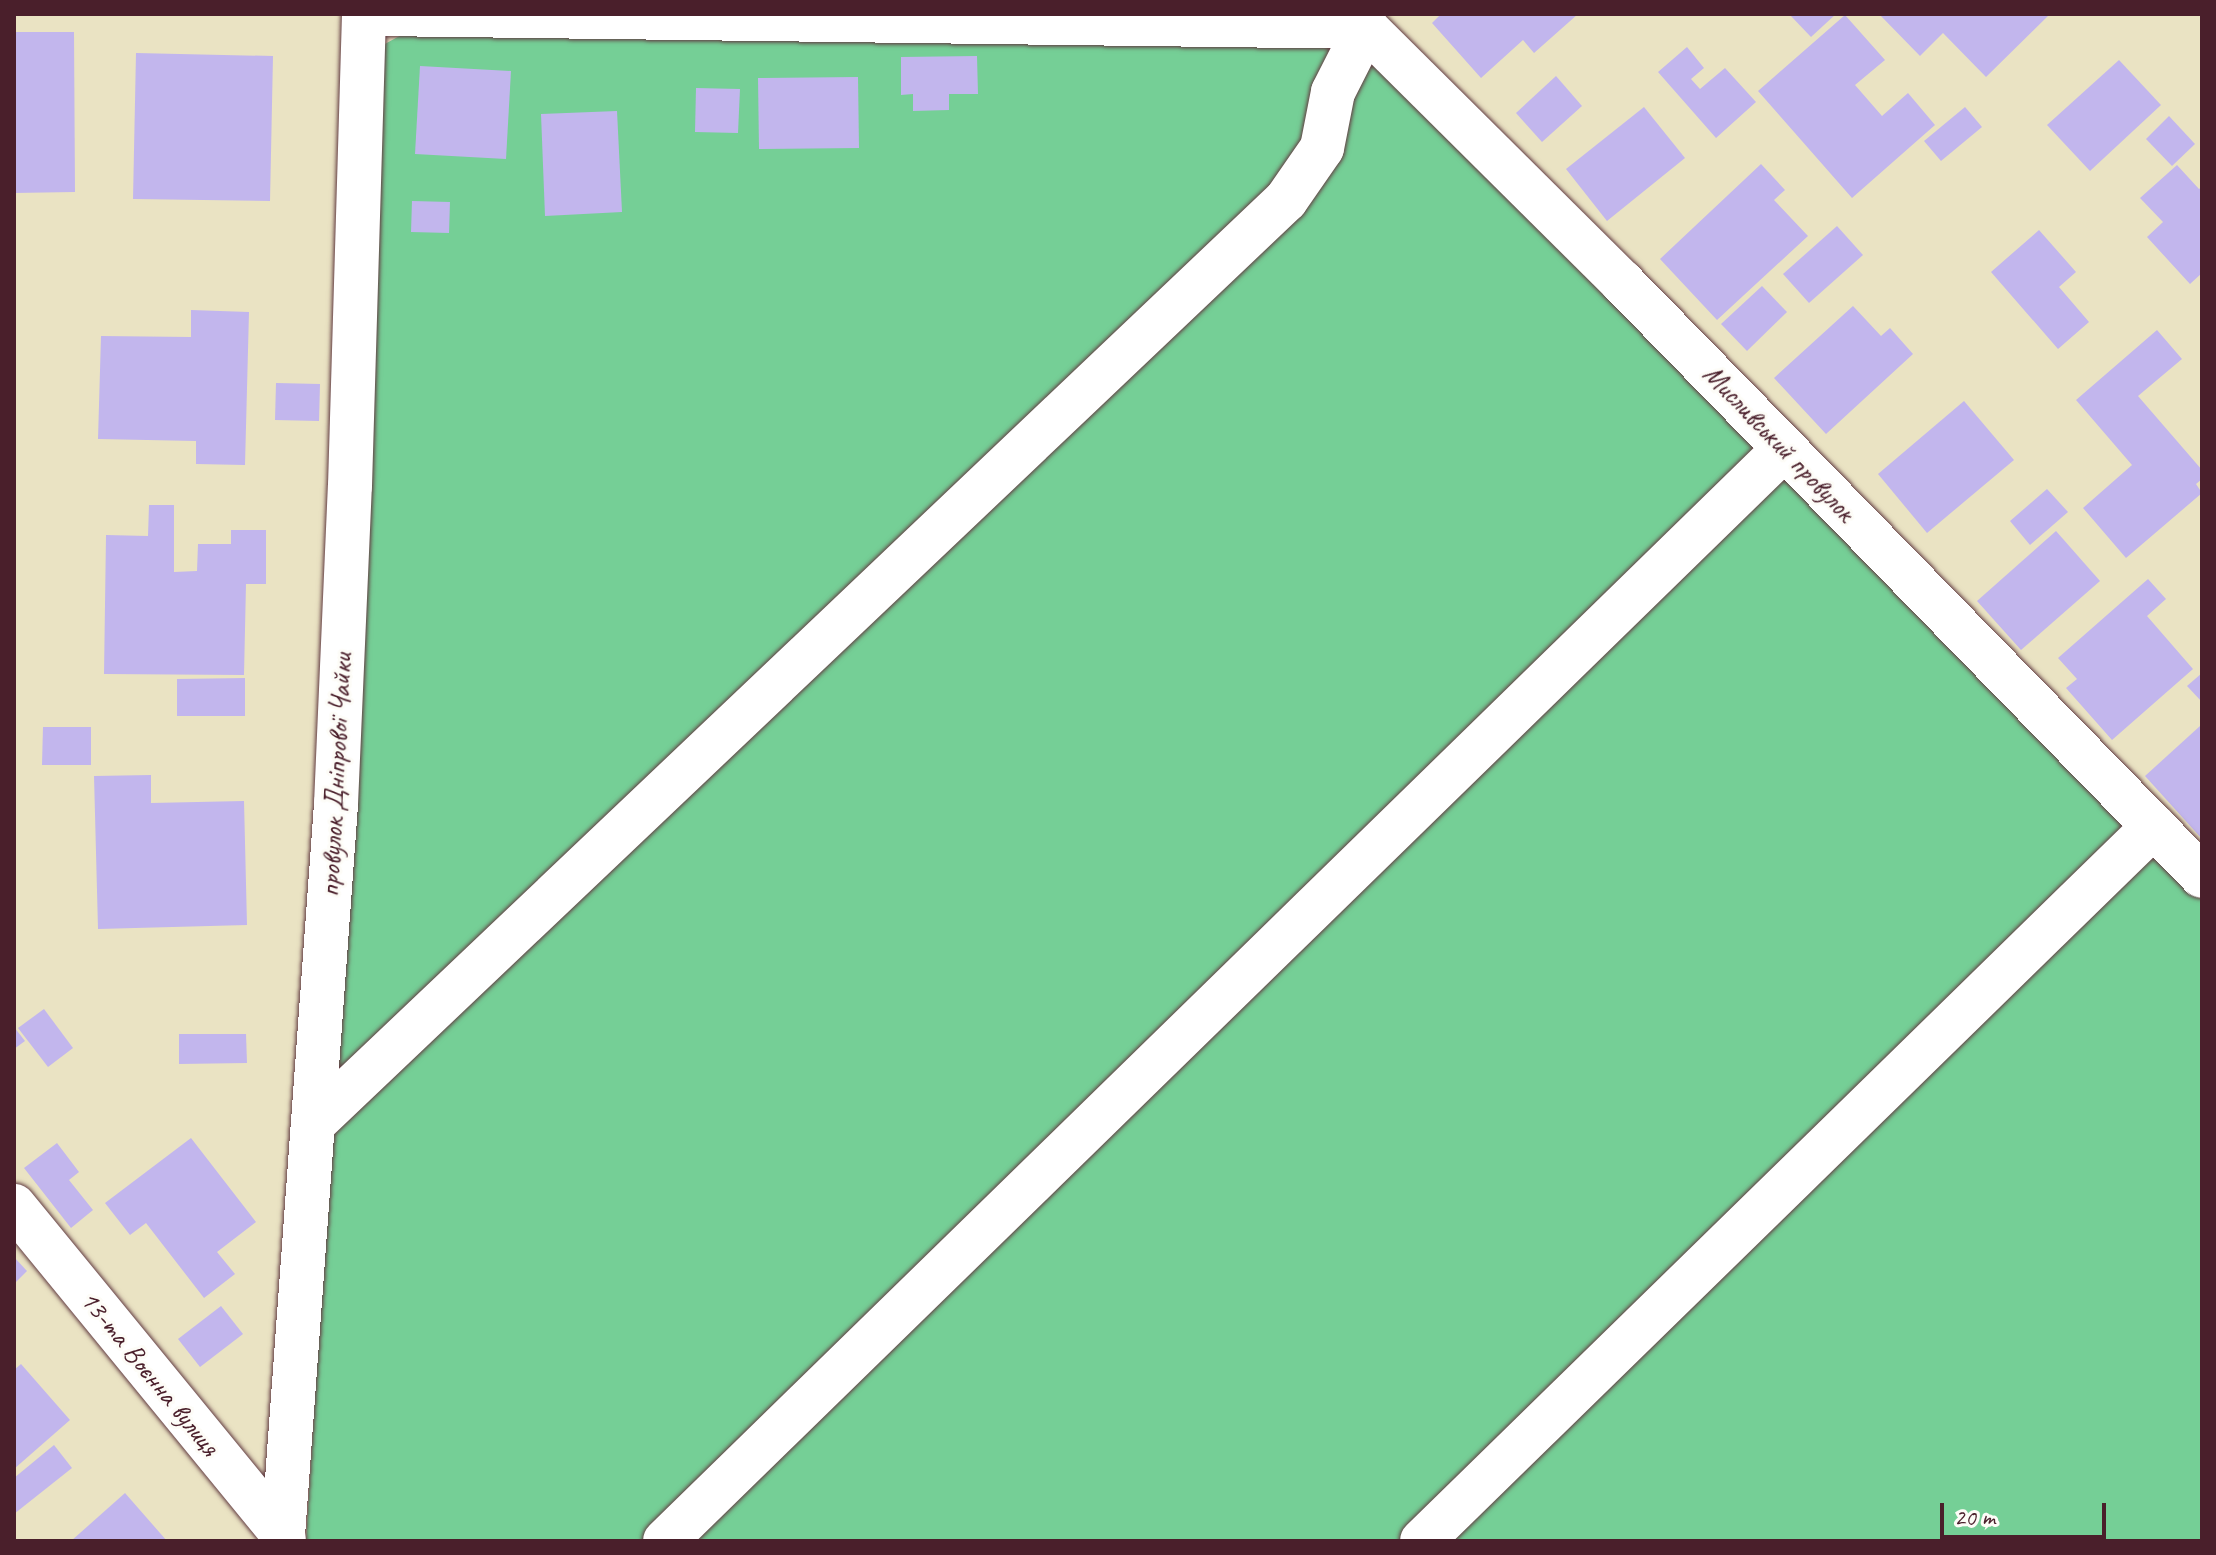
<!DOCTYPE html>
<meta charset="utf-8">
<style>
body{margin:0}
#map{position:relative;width:2216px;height:1555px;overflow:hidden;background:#eae3c3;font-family:Caveat,sans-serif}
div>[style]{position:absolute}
.green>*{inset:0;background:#75cf96}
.building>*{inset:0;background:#c2b6ed}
.roads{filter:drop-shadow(0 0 2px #623c42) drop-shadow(0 0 2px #623c42)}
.minor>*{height:44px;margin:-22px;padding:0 22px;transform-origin:22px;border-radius:22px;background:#fff}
span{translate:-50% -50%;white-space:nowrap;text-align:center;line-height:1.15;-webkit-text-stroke:6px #fdfcf7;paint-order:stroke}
.street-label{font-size:28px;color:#4a1f2b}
.frame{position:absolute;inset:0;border:16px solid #4a1f2b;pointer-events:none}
.scale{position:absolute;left:1940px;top:1503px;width:166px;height:36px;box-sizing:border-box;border:4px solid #4a1f2b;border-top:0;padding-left:10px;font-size:24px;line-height:28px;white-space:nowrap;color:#4a1f2b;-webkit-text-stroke:6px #fdfcf7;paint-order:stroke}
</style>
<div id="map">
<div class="green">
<div style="clip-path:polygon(416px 27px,1304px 38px,1390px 71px,1929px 617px,2202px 901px,2202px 1541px,306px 1541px,353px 784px,383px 45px)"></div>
</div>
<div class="building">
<div style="clip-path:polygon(1441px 14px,1578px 14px,1534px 53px,1523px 40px,1481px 78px,1432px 23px)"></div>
<div style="clip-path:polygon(1789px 14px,1836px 14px,1811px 37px)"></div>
<div style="clip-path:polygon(1879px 14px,2050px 14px,1986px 77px,1943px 33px,1920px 56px)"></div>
<div style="clip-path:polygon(1845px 15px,1885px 60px,1855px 85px,1882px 116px,1908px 93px,1935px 125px,1852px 198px,1758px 91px)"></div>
<div style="clip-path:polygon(14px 32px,74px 32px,75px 192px,14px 193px)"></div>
<div style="clip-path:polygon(1687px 47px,1704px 68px,1691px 79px,1700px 89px,1725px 68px,1756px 102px,1716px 138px,1658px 72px)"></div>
<div style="clip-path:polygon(136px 53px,273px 56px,270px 201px,133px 199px)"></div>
<div style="clip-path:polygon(977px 56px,978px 94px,949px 94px,949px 110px,913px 111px,913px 94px,901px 95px,901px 57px)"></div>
<div style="clip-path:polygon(2119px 60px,2161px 105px,2090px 171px,2047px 125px)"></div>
<div style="clip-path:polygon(420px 66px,511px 71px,506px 159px,415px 154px)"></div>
<div style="clip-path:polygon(1556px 76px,1582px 106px,1542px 142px,1516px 113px)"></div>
<div style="clip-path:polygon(858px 77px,859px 148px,759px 149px,758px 78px)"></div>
<div style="clip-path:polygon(696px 88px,740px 89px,738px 133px,695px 132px)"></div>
<div style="clip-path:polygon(1644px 107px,1685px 158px,1607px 221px,1566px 169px)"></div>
<div style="clip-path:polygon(1965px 107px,1982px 127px,1941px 161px,1924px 141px)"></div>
<div style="clip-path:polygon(617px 111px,622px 212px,545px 216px,541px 114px)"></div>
<div style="clip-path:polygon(2169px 116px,2195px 144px,2172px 166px,2146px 139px)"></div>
<div style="clip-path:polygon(1761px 164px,1785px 190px,1774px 200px,1808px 236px,1717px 320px,1660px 259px)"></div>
<div style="clip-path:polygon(2177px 165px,2199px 189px,2202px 187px,2202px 273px,2190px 284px,2147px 237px,2163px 222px,2140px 198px)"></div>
<div style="clip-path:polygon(412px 201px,450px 202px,449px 233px,411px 232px)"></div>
<div style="clip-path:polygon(1837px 226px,1863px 255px,1809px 303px,1783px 274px)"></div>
<div style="clip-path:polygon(2039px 230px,2076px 272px,2059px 287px,2089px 322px,2058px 349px,1991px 272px)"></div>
<div style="clip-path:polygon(1762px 286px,1787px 312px,1747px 351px,1721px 324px)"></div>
<div style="clip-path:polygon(1853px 306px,1881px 336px,1890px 328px,1913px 354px,1826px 434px,1774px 378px)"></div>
<div style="clip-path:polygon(191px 310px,249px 312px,245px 465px,196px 464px,196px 441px,98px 439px,101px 336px,191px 337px)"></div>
<div style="clip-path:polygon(2157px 330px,2182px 359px,2138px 396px,2202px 470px,2202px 479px,2196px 484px,2202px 493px,2126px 558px,2083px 508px,2132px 465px,2076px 400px)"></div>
<div style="clip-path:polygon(276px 383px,320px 384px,319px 421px,275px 420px)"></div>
<div style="clip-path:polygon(1964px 401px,2014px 460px,1927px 533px,1878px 474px)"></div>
<div style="clip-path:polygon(2047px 489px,2068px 512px,2030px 545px,2010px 521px)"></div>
<div style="clip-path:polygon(149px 505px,174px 505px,174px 572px,197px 571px,198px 544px,231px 544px,231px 530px,266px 530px,266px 584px,246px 584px,244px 675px,104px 674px,106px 535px,148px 536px)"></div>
<div style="clip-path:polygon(2056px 531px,2100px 581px,2021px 650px,1977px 601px)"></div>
<div style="clip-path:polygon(2148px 579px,2166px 599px,2147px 616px,2193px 669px,2112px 740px,2066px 688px,2077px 679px,2058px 658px)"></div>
<div style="clip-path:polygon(2202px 673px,2202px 702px,2187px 686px)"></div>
<div style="clip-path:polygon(245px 678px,245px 716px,177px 716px,177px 679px)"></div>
<div style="clip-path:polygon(2200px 726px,2202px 728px,2202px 839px,2145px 776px)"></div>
<div style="clip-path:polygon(43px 727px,91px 727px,91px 765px,42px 765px)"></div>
<div style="clip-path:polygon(151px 775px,151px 803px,244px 801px,247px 925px,98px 929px,94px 776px)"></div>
<div style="clip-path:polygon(44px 1009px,73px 1048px,48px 1067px,18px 1028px)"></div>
<div style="clip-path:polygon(14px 1027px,25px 1041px,14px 1049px)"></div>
<div style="clip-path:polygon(179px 1034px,246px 1034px,247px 1063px,179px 1064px)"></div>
<div style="clip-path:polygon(191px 1138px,256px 1222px,217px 1252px,235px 1274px,204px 1298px,146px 1223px,130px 1235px,105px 1203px)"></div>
<div style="clip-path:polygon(57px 1143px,79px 1172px,69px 1180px,93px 1210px,71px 1228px,24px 1168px)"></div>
<div style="clip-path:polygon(14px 1257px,27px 1271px,14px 1284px)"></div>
<div style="clip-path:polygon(221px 1306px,243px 1334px,200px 1367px,178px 1339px)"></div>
<div style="clip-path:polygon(21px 1364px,70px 1420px,14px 1469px,14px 1370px)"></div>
<div style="clip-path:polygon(54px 1445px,72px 1468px,14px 1514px,14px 1478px)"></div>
<div style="clip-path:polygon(125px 1493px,167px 1541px,71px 1541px)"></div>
</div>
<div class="roads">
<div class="minor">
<div style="left:378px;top:14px;width:988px;rotate:0.75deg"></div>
<div style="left:1352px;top:14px;width:380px;rotate:44.8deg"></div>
<div style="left:1622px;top:282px;width:830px;rotate:45.68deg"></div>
<div style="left:315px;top:1122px;width:1339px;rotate:-43.52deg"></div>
<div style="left:1286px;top:200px;width:63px;rotate:-55.3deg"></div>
<div style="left:1322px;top:148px;width:57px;rotate:-78.9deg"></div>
<div style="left:1333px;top:92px;width:73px;rotate:-63.1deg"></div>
<div style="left:14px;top:1206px;width:425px;rotate:50.7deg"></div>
<div style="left:283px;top:1535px;width:6px;rotate:81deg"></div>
<div style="left:283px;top:1535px;width:733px;rotate:-85.85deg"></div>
<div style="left:336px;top:804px;width:318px;rotate:-87.5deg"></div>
<div style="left:350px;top:486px;width:472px;rotate:-88.3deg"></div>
<div style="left:665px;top:1541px;width:1564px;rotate:-44.3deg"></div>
<div style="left:1422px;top:1541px;width:1023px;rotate:-44.33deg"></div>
</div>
</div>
<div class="street-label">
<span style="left:1779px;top:443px;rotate:46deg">Мисливський провулок</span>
<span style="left:336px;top:775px;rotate:-87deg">провулок Дніпрової Чайки</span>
<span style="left:150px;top:1373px;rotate:51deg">13-та Воєнна вулиця</span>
</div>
<div class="frame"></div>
<div class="scale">20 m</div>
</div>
